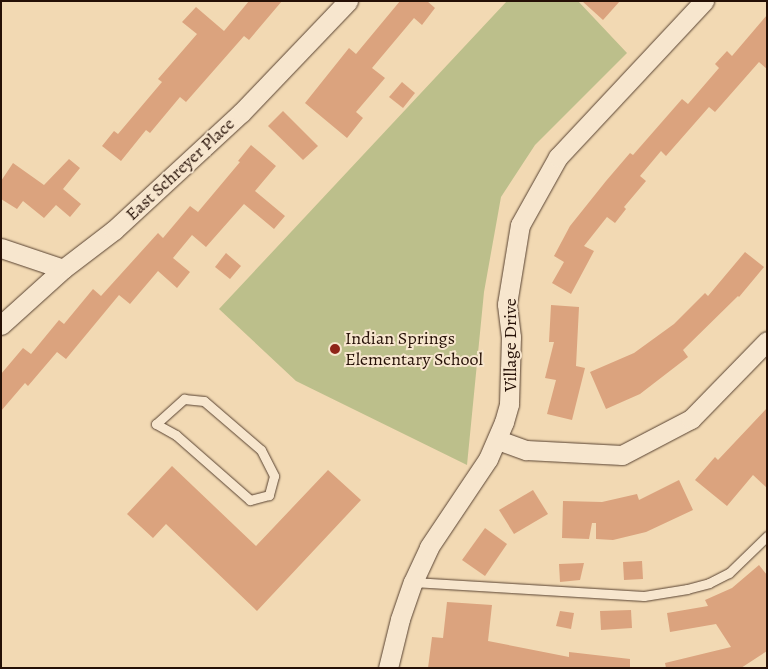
<!DOCTYPE html>
<style>
body{margin:0}
#map{position:relative;width:768px;height:669px;overflow:hidden;background:#f2d9b3;font-family:Alegreya,serif}
div>[style]{position:absolute}
.green>*{inset:0;background:#bcbf8b}
.building>*{inset:0;background:#dba37e}
.roads{filter:drop-shadow(0 0 1px #584231) drop-shadow(0 0 1px #584231)}
.lane>*{height:9px;margin:-4.5px;padding:0 4.5px;transform-origin:4.5px;border-radius:4.5px;background:#f7e6ce}
.street>*{height:19px;margin:-9.5px;padding:0 9.5px;transform-origin:9.5px;border-radius:9.5px;background:#f7e6ce}
.dots>*{width:14px;height:14px;translate:-50% -50%;box-sizing:border-box;border:2px solid #f7e6ce;border-radius:50%}
span{translate:-50% -50%;white-space:nowrap;text-align:center;line-height:1.15;-webkit-text-stroke:4px #f7e6ce;paint-order:stroke}
.street-label{font-size:18px;color:#251006}
.poi-label{font-size:18px;color:#251006}
.left{translate:0 -50%;text-align:left}
.frame{position:absolute;inset:0;border:2px solid #251006;pointer-events:none}
</style>
<div id="map">
<div class="green">
<div style="clip-path:polygon(507px 1px,578px 1px,627px 53px,535px 145px,501px 197px,484px 292px,467px 465px,296px 381px,219px 309px)"></div>
</div>
<div class="building">
<div style="clip-path:polygon(249px 1px,282px 1px,249px 40px,244px 36px,186px 102px,180px 97px,150px 133px,146px 130px,121px 161px,102px 146px,114px 131px,118px 134px,162px 82px,158px 79px,197px 34px,182px 22px,196px 7px,224px 31px)"></div>
<div style="clip-path:polygon(400px 1px,427px 1px,435px 8px,422px 25px,414px 18px,372px 68px,385px 78px,356px 112px,363px 118px,347px 138px,305px 103px,349px 48px,356px 54px)"></div>
<div style="clip-path:polygon(582px 1px,620px 1px,603px 20px)"></div>
<div style="clip-path:polygon(767px 15px,767px 69px,759px 62px,715px 112px,709px 107px,666px 156px,661px 151px,640px 176px,646px 181px,624px 207px,626px 209px,615px 223px,607px 217px,584px 246px,594px 251px,571px 294px,552px 283px,564px 262px,554px 256px,570px 226px,606px 181px,630px 153px,633px 155px,682px 99px,688px 104px,719px 68px,715px 64px,727px 51px,732px 56px)"></div>
<div style="clip-path:polygon(402px 82px,415px 93px,403px 108px,389px 97px)"></div>
<div style="clip-path:polygon(283px 111px,318px 146px,303px 160px,268px 126px)"></div>
<div style="clip-path:polygon(251px 145px,276px 166px,255px 191px,285px 216px,274px 229px,244px 204px,206px 247px,192px 235px,173px 258px,190px 272px,177px 288px,158px 271px,130px 304px,119px 295px,66px 359px,57px 352px,28px 386px,25px 383px,1px 411px,1px 374px,23px 348px,31px 354px,59px 320px,64px 324px,93px 289px,101px 296px,158px 233px,163px 238px,190px 206px,198px 212px,240px 162px,238px 161px)"></div>
<div style="clip-path:polygon(69px 159px,80px 168px,63px 189px,81px 204px,70px 217px,56px 205px,44px 218px,23px 201px,17px 209px,1px 199px,1px 181px,13px 163px,44px 185px)"></div>
<div style="clip-path:polygon(745px 252px,764px 267px,739px 297px,738px 296px,683px 350px,688px 357px,640px 394px,606px 409px,590px 372px,634px 353px,674px 324px,705px 293px,708px 296px)"></div>
<div style="clip-path:polygon(226px 253px,241px 266px,230px 279px,215px 267px)"></div>
<div style="clip-path:polygon(551px 305px,579px 307px,576px 366px,585px 368px,572px 420px,547px 414px,556px 380px,545px 378px,554px 342px,549px 342px)"></div>
<div style="clip-path:polygon(767px 408px,767px 488px,753px 475px,727px 506px,695px 480px,715px 457px,718px 460px)"></div>
<div style="clip-path:polygon(172px 466px,256px 546px,328px 470px,361px 500px,257px 611px,166px 524px,153px 538px,127px 514px)"></div>
<div style="clip-path:polygon(679px 480px,693px 510px,646px 532px,613px 540px,596px 539px,596px 523px,592px 523px,589px 539px,562px 538px,563px 501px,602px 502px,637px 494px,639px 500px)"></div>
<div style="clip-path:polygon(533px 490px,548px 514px,514px 534px,499px 510px)"></div>
<div style="clip-path:polygon(485px 528px,507px 544px,485px 576px,462px 560px)"></div>
<div style="clip-path:polygon(642px 561px,643px 579px,624px 580px,623px 562px)"></div>
<div style="clip-path:polygon(584px 563px,580px 580px,560px 582px,559px 564px)"></div>
<div style="clip-path:polygon(759px 565px,767px 575px,767px 651px,741px 668px,666px 668px,665px 663px,731px 647px,716px 624px,670px 632px,667px 613px,708px 606px,705px 600px,732px 588px)"></div>
<div style="clip-path:polygon(447px 602px,492px 605px,488px 641px,569px 657px,569px 652px,630px 659px,630px 668px,428px 668px,432px 637px,443px 638px)"></div>
<div style="clip-path:polygon(631px 610px,632px 628px,601px 630px,600px 611px)"></div>
<div style="clip-path:polygon(560px 611px,574px 613px,571px 629px,556px 626px)"></div>
</div>
<div class="roads">
<div class="lane">
<div style="left:184px;top:399px;width:20px;rotate:6deg"></div>
<div style="left:204px;top:401px;width:75px;rotate:40.7deg"></div>
<div style="left:261px;top:450px;width:29px;rotate:63deg"></div>
<div style="left:274px;top:476px;width:20px;rotate:105deg"></div>
<div style="left:269px;top:495px;width:20px;rotate:165deg"></div>
<div style="left:250px;top:500px;width:98px;rotate:-138.7deg"></div>
<div style="left:176px;top:435px;width:23px;rotate:-151deg"></div>
<div style="left:156px;top:424px;width:38px;rotate:-42deg"></div>
<div style="left:413px;top:582px;width:231px;rotate:3.5deg"></div>
<div style="left:644px;top:596px;width:44px;rotate:-9.2deg"></div>
<div style="left:687px;top:589px;width:23px;rotate:-15deg"></div>
<div style="left:709px;top:583px;width:22px;rotate:-27deg"></div>
<div style="left:729px;top:573px;width:53px;rotate:-44.2deg"></div>
</div>
<div class="street">
<div style="left:1px;top:248px;width:65px;rotate:18.7deg"></div>
<div style="left:1px;top:325px;width:84px;rotate:-42.1deg"></div>
<div style="left:63px;top:269px;width:64px;rotate:-37.4deg"></div>
<div style="left:114px;top:230px;width:173px;rotate:-42.7deg"></div>
<div style="left:241px;top:113px;width:155px;rotate:-46.3deg"></div>
<div style="left:498px;top:440px;width:30px;rotate:20deg"></div>
<div style="left:526px;top:450px;width:96px;rotate:3deg"></div>
<div style="left:622px;top:455px;width:78px;rotate:-27.6deg"></div>
<div style="left:691px;top:419px;width:109px;rotate:-45.7deg"></div>
<div style="left:388px;top:668px;width:50px;rotate:-76.2deg"></div>
<div style="left:400px;top:619px;width:39px;rotate:-71deg"></div>
<div style="left:413px;top:582px;width:38px;rotate:-65deg"></div>
<div style="left:429px;top:547px;width:106px;rotate:-56.2deg"></div>
<div style="left:488px;top:459px;width:40px;rotate:-66.6deg"></div>
<div style="left:504px;top:422px;width:19px;rotate:-74deg"></div>
<div style="left:509px;top:404px;width:67px;rotate:-88.3deg"></div>
<div style="left:511px;top:337px;width:33px;rotate:-97deg"></div>
<div style="left:507px;top:304px;width:80px;rotate:-80.7deg"></div>
<div style="left:520px;top:225px;width:78px;rotate:-60.8deg"></div>
<div style="left:558px;top:157px;width:214px;rotate:-46.9deg"></div>
</div>
</div>
<div class="dots">
<div style="left:335px;top:349px;background:#8f2418"></div>
</div>
<div class="street-label">
<span style="left:180px;top:169px;rotate:-43deg">East Schreyer Place</span>
<span style="left:510px;top:345px;rotate:-90deg">Village Drive</span>
</div>
<div class="poi-label">
<span class="left" style="left:345px;top:349px">Indian Springs<br>Elementary School</span>
</div>
<div class="frame"></div>
</div>
